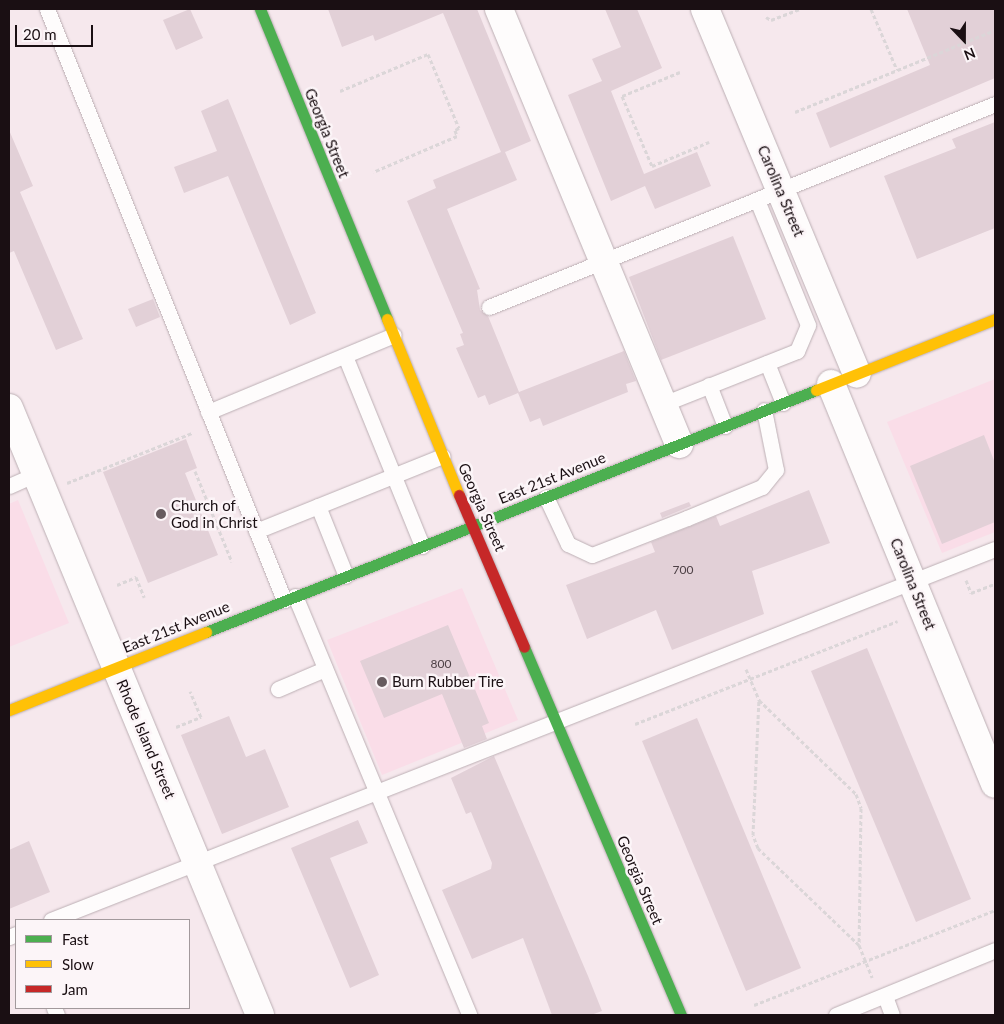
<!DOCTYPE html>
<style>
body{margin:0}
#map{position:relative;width:1004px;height:1024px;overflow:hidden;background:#f6e8ed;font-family:Lato,sans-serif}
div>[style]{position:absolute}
.built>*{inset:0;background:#fadde8}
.building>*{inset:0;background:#e2d0d7}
.path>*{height:3px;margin-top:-1.5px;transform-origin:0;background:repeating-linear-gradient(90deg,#dbd6d8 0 4px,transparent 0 6.5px)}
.roads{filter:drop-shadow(0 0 1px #bcafb4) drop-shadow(0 0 1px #bcafb4)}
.lane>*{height:15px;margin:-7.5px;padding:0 7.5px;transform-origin:7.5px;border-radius:7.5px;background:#fefcfc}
.street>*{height:28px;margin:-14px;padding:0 14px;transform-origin:14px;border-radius:14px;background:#fefcfc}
.fast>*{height:11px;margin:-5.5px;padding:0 5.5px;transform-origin:5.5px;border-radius:5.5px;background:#4caf50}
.slow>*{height:11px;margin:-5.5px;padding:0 5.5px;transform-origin:5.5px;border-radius:5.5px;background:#ffc107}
.jam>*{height:11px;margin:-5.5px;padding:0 5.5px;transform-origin:5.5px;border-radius:5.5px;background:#c62828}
.dots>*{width:14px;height:14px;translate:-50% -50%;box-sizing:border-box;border:2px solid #fcf5f8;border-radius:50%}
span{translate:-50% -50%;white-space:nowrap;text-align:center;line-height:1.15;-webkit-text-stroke:5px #fcf5f8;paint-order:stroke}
.number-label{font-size:12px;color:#4e4146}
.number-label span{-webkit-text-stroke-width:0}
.street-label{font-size:15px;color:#1a0f13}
.poi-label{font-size:15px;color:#1a0f13}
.left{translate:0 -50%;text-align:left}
.frame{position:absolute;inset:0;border:10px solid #1a0f13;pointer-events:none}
.legend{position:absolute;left:15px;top:919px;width:175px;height:90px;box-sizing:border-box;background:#fcf5f8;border:1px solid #a2999c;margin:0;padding:6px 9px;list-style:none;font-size:15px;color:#1a0f13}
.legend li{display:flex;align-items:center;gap:10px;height:25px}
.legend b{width:25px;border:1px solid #a2999c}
.north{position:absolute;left:939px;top:15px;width:50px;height:50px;-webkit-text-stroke:4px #fcf5f8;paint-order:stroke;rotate:158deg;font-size:14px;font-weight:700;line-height:20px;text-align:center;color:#1a0f13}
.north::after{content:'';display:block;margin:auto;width:18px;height:22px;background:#1a0f13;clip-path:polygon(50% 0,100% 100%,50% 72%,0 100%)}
.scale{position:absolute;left:15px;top:25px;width:78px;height:22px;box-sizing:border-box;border:2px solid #1a0f13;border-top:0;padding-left:6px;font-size:15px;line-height:18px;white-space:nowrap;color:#1a0f13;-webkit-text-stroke:4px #fcf5f8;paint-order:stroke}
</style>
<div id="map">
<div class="built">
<div style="clip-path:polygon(995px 379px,995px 532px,942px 553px,887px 422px)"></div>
<div style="clip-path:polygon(18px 500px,69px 623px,9px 647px,9px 504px)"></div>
<div style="clip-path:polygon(462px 588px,518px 720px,382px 775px,327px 640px)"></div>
</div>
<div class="building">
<div style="clip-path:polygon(190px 9px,203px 38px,176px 50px,163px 20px)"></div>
<div style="clip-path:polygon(328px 9px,477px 9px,531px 141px,505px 152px,517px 180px,447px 209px,480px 289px,477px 290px,480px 310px,488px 316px,519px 392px,624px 351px,636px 381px,626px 384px,628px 392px,543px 426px,540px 418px,530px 422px,518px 393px,489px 405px,485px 395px,478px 398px,456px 348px,464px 345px,460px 334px,463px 333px,407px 201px,436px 188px,433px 180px,501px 152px,443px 13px,375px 41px,373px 35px,342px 47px)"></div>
<div style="clip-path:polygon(605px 9px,637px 9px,662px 68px,611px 91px,644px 174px,697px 152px,711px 186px,655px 209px,645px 186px,611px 201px,568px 95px,602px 81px,592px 59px,621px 47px)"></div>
<div style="clip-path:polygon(907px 9px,995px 9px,995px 78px,830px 148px,816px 113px,930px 65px)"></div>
<div style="clip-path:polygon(228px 99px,316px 313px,290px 325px,228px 176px,184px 193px,174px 167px,217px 151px,201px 111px)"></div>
<div style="clip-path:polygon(995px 122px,995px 228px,917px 259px,884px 176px,956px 148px,952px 139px)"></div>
<div style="clip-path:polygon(9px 130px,33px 186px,20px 192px,83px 339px,56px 350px,14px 251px,9px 253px)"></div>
<div style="clip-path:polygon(733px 236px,766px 319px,661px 360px,629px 277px)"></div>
<div style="clip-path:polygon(153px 299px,160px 317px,136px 327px,128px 309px)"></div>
<div style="clip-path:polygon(984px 435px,995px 463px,995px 522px,942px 544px,910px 466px)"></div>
<div style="clip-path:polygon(186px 439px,197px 468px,185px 473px,218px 555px,148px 583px,103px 472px)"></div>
<div style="clip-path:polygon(809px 490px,830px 543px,752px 571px,764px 614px,672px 650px,656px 610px,587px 639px,566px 585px,655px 552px,651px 542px,716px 516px,720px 526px)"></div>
<div style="clip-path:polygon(689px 502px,691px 506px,662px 518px,660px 513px)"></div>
<div style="clip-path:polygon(448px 625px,489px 723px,482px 726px,487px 739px,464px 748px,442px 694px,384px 718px,360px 661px)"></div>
<div style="clip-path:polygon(867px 648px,971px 899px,916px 922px,811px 671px)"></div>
<div style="clip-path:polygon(229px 716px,246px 757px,265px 749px,289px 807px,222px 834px,181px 735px)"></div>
<div style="clip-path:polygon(697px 718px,801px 968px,746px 991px,642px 741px)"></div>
<div style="clip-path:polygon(494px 756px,588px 976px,602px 1011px,591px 1015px,552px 1015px,523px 938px,472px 959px,442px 890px,491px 869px,492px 863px,471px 812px,466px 814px,451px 778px)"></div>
<div style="clip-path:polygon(358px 820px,368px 843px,330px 858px,379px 975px,350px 988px,291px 848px)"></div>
<div style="clip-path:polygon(29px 841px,50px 892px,9px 909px,9px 850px)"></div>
</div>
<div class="path">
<div style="left:871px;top:9px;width:66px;rotate:66.9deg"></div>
<div style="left:766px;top:17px;width:6px;rotate:31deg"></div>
<div style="left:771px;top:20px;width:30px;rotate:-21deg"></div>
<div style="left:680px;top:72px;width:63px;rotate:157.5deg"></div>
<div style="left:622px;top:96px;width:76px;rotate:66.8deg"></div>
<div style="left:652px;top:166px;width:62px;rotate:-22.8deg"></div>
<div style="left:340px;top:91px;width:95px;rotate:-22.8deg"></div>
<div style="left:428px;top:54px;width:80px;rotate:67.3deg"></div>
<div style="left:459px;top:128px;width:4px;rotate:153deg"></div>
<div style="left:455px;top:130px;width:6px;rotate:72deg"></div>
<div style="left:457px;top:136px;width:91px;rotate:156.8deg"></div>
<div style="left:795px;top:112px;width:216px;rotate:-22.3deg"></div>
<div style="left:195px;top:471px;width:98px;rotate:67.9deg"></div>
<div style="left:67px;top:483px;width:135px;rotate:-21.8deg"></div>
<div style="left:966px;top:580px;width:14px;rotate:69deg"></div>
<div style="left:971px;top:593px;width:26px;rotate:-21deg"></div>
<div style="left:117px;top:585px;width:21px;rotate:-23deg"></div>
<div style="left:136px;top:577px;width:22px;rotate:68deg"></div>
<div style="left:746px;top:669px;width:34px;rotate:67deg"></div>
<div style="left:759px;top:700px;width:135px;rotate:44.1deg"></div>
<div style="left:856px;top:794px;width:15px;rotate:70deg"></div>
<div style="left:861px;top:808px;width:137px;rotate:90.8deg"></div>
<div style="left:859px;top:945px;width:140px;rotate:-136.2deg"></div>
<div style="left:758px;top:848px;width:14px;rotate:-111deg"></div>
<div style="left:753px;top:835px;width:135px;rotate:-87.5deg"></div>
<div style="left:635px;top:724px;width:282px;rotate:-21.4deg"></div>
<div style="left:176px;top:727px;width:27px;rotate:-22deg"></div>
<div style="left:201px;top:717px;width:28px;rotate:-113deg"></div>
<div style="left:859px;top:945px;width:35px;rotate:68deg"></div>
<div style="left:754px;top:1005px;width:259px;rotate:-21.5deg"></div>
</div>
<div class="roads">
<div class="lane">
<div style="left:47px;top:9px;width:637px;rotate:68.15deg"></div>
<div style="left:489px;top:307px;width:545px;rotate:-21.86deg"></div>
<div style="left:345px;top:356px;width:205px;rotate:67.9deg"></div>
<div style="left:767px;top:363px;width:43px;rotate:68.2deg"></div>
<div style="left:709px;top:385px;width:44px;rotate:68.7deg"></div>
<div style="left:663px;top:404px;width:144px;rotate:-21.6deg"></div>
<div style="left:797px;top:351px;width:28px;rotate:-67deg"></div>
<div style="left:808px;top:325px;width:135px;rotate:-112.2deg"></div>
<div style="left:208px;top:412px;width:201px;rotate:-22.5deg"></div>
<div style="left:9px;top:486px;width:30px;rotate:-24deg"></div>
<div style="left:546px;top:497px;width:52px;rotate:64.9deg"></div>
<div style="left:568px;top:544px;width:26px;rotate:25deg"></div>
<div style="left:592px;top:555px;width:102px;rotate:-21.3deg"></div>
<div style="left:687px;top:518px;width:81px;rotate:-22.5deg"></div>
<div style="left:762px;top:487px;width:22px;rotate:-51deg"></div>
<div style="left:776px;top:470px;width:61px;rotate:-101.3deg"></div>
<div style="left:318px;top:506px;width:75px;rotate:68.2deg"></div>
<div style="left:256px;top:531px;width:201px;rotate:-21.9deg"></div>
<div style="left:295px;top:596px;width:454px;rotate:67.4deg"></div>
<div style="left:278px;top:689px;width:51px;rotate:-23.1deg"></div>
<div style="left:51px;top:920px;width:1014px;rotate:-21.46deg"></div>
<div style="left:9px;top:937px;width:8px;rotate:-23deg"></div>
<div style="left:885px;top:996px;width:20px;rotate:70deg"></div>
<div style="left:54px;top:1008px;width:8px;rotate:67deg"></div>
<div style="left:836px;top:1015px;width:172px;rotate:-22.2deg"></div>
</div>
<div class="street">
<div style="left:499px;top:9px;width:471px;rotate:67.5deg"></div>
<div style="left:705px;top:9px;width:395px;rotate:67.4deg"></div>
<div style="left:831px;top:384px;width:432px;rotate:67.7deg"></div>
<div style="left:9px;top:408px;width:657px;rotate:67.53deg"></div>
</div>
<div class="fast">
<div style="left:260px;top:9px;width:335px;rotate:67.7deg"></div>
<div style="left:206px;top:632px;width:656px;rotate:-21.64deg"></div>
<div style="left:524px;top:647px;width:400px;rotate:66.9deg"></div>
</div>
<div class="slow">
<div style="left:387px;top:319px;width:190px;rotate:67.8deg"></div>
<div style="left:816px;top:390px;width:193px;rotate:-21.6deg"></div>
<div style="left:9px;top:710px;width:212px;rotate:-21.6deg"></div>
</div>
<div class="jam">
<div style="left:459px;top:495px;width:165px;rotate:66.8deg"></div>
</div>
</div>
<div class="dots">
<div style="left:161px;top:514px;background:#675b5f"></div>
<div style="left:382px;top:682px;background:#675b5f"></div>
</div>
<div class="number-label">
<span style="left:683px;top:570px">700</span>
<span style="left:441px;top:664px">800</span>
</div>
<div class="street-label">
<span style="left:327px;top:133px;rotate:68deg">Georgia Street</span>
<span style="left:781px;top:191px;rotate:67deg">Carolina Street</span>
<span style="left:552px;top:478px;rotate:-22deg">East 21st Avenue</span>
<span style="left:482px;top:507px;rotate:66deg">Georgia Street</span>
<span style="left:913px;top:584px;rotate:68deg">Carolina Street</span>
<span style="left:176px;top:627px;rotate:-22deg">East 21st Avenue</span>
<span style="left:146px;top:739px;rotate:67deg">Rhode Island Street</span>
<span style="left:640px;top:880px;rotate:67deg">Georgia Street</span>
</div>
<div class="poi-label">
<span class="left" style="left:171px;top:514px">Church of<br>God in Christ</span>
<span class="left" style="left:392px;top:682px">Burn Rubber Tire</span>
</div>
<div class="frame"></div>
<ul class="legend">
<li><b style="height:6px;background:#4caf50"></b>Fast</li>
<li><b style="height:6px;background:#ffc107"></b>Slow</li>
<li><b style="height:6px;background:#c62828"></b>Jam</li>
</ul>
<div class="north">N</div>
<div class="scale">20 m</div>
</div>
